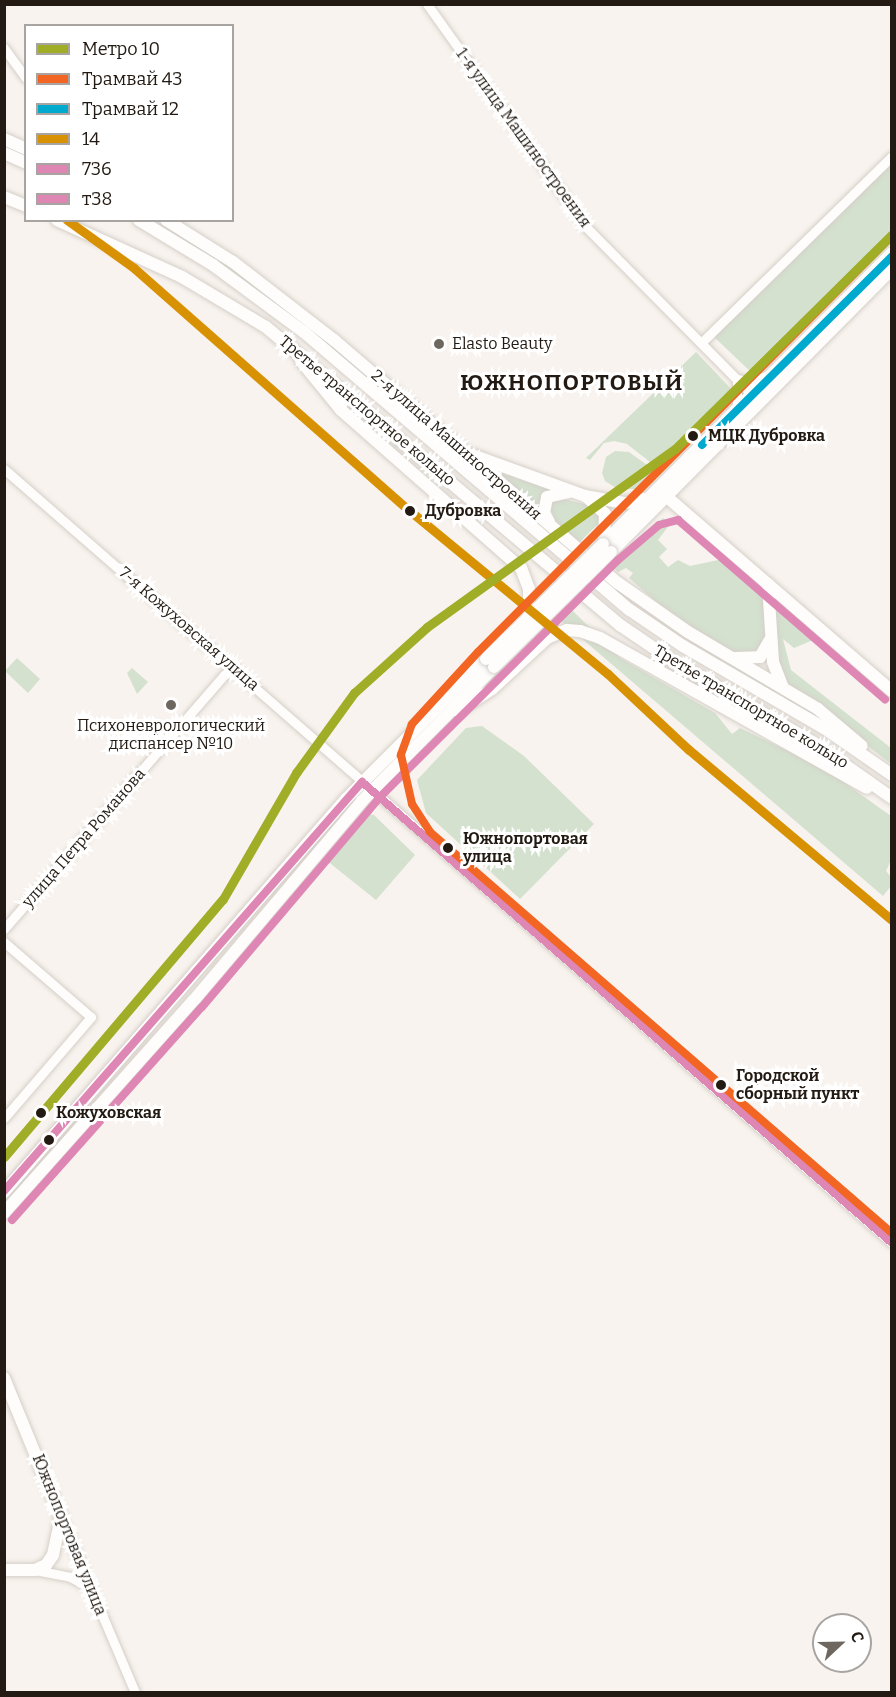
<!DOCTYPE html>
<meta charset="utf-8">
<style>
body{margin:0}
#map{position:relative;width:896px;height:1697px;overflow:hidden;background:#f8f3ee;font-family:Bitter,serif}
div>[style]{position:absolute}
.green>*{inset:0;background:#d4e1cf}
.roads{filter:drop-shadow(0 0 2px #d5cfc8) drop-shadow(0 0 2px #d5cfc8)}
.minor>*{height:9px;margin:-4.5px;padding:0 4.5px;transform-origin:4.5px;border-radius:4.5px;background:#fefdfc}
.major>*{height:12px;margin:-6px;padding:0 6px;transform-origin:6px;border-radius:6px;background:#fefdfc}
.bridges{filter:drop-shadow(0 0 2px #d5cfc8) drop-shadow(0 0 2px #d5cfc8)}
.major-bridge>*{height:12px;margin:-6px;padding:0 6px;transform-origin:6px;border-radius:6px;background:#fefdfc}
.bus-1>*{height:8px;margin:-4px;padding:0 4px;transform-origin:4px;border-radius:4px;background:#de87b5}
.bus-2>*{height:8px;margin:-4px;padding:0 4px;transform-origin:4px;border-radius:4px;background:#de87b5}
.rail-1>*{height:9px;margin:-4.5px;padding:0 4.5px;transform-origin:4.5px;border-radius:4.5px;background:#d79103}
.tram-1>*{height:8px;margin:-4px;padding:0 4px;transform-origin:4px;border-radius:4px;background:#f26522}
.tram-2>*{height:8px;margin:-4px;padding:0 4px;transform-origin:4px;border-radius:4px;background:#00a9ce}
.metro-1>*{height:9px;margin:-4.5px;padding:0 4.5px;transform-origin:4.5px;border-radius:4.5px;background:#9fad27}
.dots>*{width:16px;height:16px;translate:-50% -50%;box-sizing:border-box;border:3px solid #fff;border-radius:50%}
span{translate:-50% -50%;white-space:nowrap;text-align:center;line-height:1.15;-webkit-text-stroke:6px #fff;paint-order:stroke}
.street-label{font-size:16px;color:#231b13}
.poi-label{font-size:16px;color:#231b13}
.left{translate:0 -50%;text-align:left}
.stop-label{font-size:16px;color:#231b13;font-weight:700}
.district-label{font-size:22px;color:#231b13;font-weight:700;letter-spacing:1.5px}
.frame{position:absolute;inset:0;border:6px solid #231b13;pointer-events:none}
.legend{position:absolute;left:24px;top:24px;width:210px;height:198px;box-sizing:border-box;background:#fff;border:2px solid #a7a4a1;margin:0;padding:8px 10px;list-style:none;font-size:18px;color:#231b13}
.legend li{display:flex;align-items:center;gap:12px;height:30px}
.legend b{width:30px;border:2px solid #a7a4a1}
.north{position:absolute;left:812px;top:1613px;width:60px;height:60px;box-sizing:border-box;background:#fff;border:2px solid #a7a4a1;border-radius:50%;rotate:68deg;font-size:16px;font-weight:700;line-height:24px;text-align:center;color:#231b13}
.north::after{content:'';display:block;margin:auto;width:21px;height:27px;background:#6e6760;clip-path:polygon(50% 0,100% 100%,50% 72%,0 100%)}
</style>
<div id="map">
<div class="green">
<div style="clip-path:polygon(891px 159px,891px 235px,753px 374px,712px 335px)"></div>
<div style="clip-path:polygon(696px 352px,734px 392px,675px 452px,664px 461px,650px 462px,627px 444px,614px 441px,604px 443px,590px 460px,586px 458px)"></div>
<div style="clip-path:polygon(615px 451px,629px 452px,654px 470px,636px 489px,618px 489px,605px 481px,602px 473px,606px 457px)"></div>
<div style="clip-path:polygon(490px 469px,553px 491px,541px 512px)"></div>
<div style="clip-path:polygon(564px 499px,588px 505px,599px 516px,598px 524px,580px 542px,556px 522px,550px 510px,553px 502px)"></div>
<div style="clip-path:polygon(663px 518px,670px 524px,658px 540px,667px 549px,659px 557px,668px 567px,678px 560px,690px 566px,723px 559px,759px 593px,764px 601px,765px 641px,757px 652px,738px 655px,670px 614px,629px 578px,633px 573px,626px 568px,618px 572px,610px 565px)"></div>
<div style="clip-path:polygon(775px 608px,813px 640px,794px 648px,783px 639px,791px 670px,891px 748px,891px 764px,786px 683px,778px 669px)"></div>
<div style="clip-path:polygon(571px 609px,620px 658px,715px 713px,732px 734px,740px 728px,792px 753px,839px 779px,891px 816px,891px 860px,886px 871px,891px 877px,891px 886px,883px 896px,560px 620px)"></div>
<div style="clip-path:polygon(17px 658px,40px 679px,28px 693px,5px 671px)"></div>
<div style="clip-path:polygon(132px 668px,148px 682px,137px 694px,127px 673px)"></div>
<div style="clip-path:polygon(482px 726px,524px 756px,594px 824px,520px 899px,426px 813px,417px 780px,466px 728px)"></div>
<div style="clip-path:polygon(368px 814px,374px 815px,415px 855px,376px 900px,326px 860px)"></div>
</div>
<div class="roads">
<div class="minor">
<div style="left:427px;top:4px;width:274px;rotate:54.5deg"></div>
<div style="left:586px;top:227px;width:235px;rotate:45.3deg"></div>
<div style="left:4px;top:48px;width:37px;rotate:54deg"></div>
<div style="left:701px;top:343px;width:267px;rotate:-44.4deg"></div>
<div style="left:737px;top:379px;width:14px;rotate:12deg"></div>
<div style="left:751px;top:382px;width:16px;rotate:-22deg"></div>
<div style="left:737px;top:379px;width:28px;rotate:90deg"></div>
<div style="left:4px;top:469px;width:1178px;rotate:41.08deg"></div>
<div style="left:4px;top:929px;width:336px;rotate:-49.1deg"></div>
<div style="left:224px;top:675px;width:14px;rotate:-30deg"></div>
<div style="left:4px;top:942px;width:115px;rotate:40.8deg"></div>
<div style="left:91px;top:1017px;width:133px;rotate:130.7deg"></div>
<div style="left:61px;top:1518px;width:189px;rotate:67deg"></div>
<div style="left:35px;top:1570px;width:36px;rotate:11deg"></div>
<div style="left:70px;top:1577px;width:21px;rotate:28deg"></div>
</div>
<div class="major">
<div style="left:4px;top:139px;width:24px;rotate:24deg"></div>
<div style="left:4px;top:153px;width:24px;rotate:24deg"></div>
<div style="left:4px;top:197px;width:24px;rotate:22deg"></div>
<div style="left:57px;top:220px;width:137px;rotate:24.5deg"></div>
<div style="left:182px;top:277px;width:98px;rotate:30.8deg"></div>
<div style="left:266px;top:327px;width:463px;rotate:40.1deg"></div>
<div style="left:620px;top:625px;width:64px;rotate:34.2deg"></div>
<div style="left:673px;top:661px;width:163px;rotate:30.2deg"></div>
<div style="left:814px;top:743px;width:95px;rotate:35.2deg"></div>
<div style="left:139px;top:220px;width:87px;rotate:31.3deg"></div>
<div style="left:213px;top:265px;width:113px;rotate:36.4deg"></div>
<div style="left:304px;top:332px;width:428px;rotate:40.5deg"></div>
<div style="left:630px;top:610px;width:64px;rotate:34.2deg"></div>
<div style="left:683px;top:646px;width:163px;rotate:30.2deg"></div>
<div style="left:824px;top:728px;width:83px;rotate:34.7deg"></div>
<div style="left:166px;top:220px;width:79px;rotate:32.1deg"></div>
<div style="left:233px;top:262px;width:128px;rotate:37.7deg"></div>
<div style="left:334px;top:340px;width:374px;rotate:40.6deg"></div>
<div style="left:618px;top:583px;width:85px;rotate:35deg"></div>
<div style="left:688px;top:632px;width:151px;rotate:30.6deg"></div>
<div style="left:818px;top:709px;width:57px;rotate:40.1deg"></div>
<div style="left:301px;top:361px;width:63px;rotate:50.8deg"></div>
<div style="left:341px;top:410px;width:240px;rotate:41.3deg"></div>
<div style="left:521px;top:568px;width:22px;rotate:69deg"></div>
<div style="left:529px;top:589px;width:27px;rotate:90deg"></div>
<div style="left:472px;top:455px;width:120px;rotate:19.9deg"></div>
<div style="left:585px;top:496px;width:41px;rotate:9.9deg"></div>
<div style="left:625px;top:503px;width:19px;rotate:-12deg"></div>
<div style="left:667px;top:497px;width:297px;rotate:40.8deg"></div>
<div style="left:588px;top:498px;width:23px;rotate:43deg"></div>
<div style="left:605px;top:514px;width:27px;rotate:92deg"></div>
<div style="left:549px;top:522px;width:10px;rotate:-119deg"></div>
<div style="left:544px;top:513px;width:16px;rotate:-79deg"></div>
<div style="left:547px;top:497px;width:22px;rotate:-13deg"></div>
<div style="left:603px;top:544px;width:410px;rotate:-45.2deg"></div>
<div style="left:611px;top:552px;width:399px;rotate:-45.2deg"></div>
<div style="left:768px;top:584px;width:78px;rotate:86.3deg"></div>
<div style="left:773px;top:662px;width:26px;rotate:69deg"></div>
<div style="left:735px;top:658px;width:25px;rotate:-2deg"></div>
<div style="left:760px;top:657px;width:20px;rotate:-60deg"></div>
<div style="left:458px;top:711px;width:40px;rotate:-32.9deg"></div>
<div style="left:492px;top:689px;width:75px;rotate:-42.8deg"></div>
<div style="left:547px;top:638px;width:22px;rotate:-22deg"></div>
<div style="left:567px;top:630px;width:13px;rotate:4deg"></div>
<div style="left:580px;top:631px;width:21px;rotate:19deg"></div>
<div style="left:600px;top:638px;width:306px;rotate:29.3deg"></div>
<div style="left:4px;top:1192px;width:521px;rotate:-48.97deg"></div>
<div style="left:346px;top:799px;width:198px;rotate:-45deg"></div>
<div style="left:4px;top:1213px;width:285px;rotate:-48.3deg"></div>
<div style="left:194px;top:1000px;width:260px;rotate:-49.8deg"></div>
<div style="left:362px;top:801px;width:188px;rotate:-45.4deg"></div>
<div style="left:4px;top:1378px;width:150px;rotate:67.7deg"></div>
<div style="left:61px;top:1517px;width:39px;rotate:102deg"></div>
<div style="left:53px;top:1555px;width:12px;rotate:125deg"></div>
<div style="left:46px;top:1565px;width:12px;rotate:156deg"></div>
<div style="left:35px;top:1570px;width:31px;rotate:180deg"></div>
</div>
</div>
<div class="bridges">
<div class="major-bridge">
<div style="left:486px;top:659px;width:164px;rotate:-44.5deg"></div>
<div style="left:494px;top:667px;width:164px;rotate:-44.5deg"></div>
</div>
</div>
<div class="bus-1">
<div style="left:4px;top:1191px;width:544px;rotate:-48.8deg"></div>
<div style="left:362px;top:782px;width:702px;rotate:41.02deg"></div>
</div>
<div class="bus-2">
<div style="left:12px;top:1220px;width:285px;rotate:-48.3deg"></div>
<div style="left:202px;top:1007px;width:274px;rotate:-49.7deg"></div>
<div style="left:379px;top:798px;width:337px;rotate:-44.9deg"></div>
<div style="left:618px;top:560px;width:54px;rotate:-40.5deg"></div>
<div style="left:659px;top:525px;width:20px;rotate:-15deg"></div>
<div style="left:678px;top:520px;width:274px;rotate:40.9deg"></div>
</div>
<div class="rail-1">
<div style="left:67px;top:220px;width:82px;rotate:35.6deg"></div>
<div style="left:134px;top:268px;width:368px;rotate:41.4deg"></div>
<div style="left:410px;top:511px;width:256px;rotate:39.5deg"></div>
<div style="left:608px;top:674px;width:110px;rotate:43.2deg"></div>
<div style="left:688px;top:749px;width:266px;rotate:40deg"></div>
</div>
<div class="tram-1">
<div style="left:892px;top:236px;width:587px;rotate:134.86deg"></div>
<div style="left:478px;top:652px;width:98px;rotate:132.5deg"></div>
<div style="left:412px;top:724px;width:33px;rotate:110deg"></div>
<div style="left:401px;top:755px;width:50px;rotate:77.3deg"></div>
<div style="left:412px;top:804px;width:33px;rotate:57deg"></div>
<div style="left:430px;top:832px;width:612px;rotate:40.96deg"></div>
</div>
<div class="tram-2">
<div style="left:702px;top:445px;width:268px;rotate:-44.8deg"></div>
</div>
<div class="metro-1">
<div style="left:4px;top:1157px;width:338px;rotate:-49.7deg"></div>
<div style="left:223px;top:899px;width:146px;rotate:-59.9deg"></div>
<div style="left:296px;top:773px;width:99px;rotate:-54.1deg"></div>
<div style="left:354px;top:693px;width:98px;rotate:-42.1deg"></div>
<div style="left:427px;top:627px;width:305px;rotate:-35.7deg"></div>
<div style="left:675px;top:449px;width:305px;rotate:-44.7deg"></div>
</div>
<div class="dots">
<div style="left:439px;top:344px;background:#6e6760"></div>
<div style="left:693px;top:436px;background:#231b13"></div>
<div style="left:410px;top:511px;background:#231b13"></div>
<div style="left:171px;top:705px;background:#6e6760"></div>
<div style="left:448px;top:848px;background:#231b13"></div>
<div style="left:721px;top:1085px;background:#231b13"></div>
<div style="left:41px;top:1113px;background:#231b13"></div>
<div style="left:49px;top:1140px;background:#231b13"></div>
</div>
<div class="street-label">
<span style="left:523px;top:138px;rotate:54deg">1-я улица Машиностроения</span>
<span style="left:367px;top:411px;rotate:40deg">Третье транспортное кольцо</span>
<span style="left:456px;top:445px;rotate:41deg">2-я улица Машиностроения</span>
<span style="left:189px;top:629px;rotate:41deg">7-я Кожуховская улица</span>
<span style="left:751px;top:707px;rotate:31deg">Третье транспортное кольцо</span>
<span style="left:84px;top:838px;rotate:-49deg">улица Петра Романова</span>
<span style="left:69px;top:1535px;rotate:68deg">Южнопортовая улица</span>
</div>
<div class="poi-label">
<span class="left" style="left:452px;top:344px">Elasto Beauty</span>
<span style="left:171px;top:735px">Психоневрологический<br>диспансер №10</span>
</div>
<div class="stop-label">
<span class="left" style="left:708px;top:436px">МЦК Дубровка</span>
<span class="left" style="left:425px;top:511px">Дубровка</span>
<span class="left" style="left:463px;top:848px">Южнопортовая<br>улица</span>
<span class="left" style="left:736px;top:1085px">Городской<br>сборный пункт</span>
<span class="left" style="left:56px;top:1113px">Кожуховская</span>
</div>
<div class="district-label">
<span style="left:572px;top:383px">ЮЖНОПОРТОВЫЙ</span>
</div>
<div class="frame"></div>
<ul class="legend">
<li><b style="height:8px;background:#9fad27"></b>Метро 10</li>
<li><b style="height:8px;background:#f26522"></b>Трамвай 43</li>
<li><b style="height:8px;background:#00a9ce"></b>Трамвай 12</li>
<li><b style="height:8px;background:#d79103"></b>14</li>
<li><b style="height:8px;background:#de87b5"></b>736</li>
<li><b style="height:8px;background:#de87b5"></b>т38</li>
</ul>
<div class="north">С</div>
</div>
